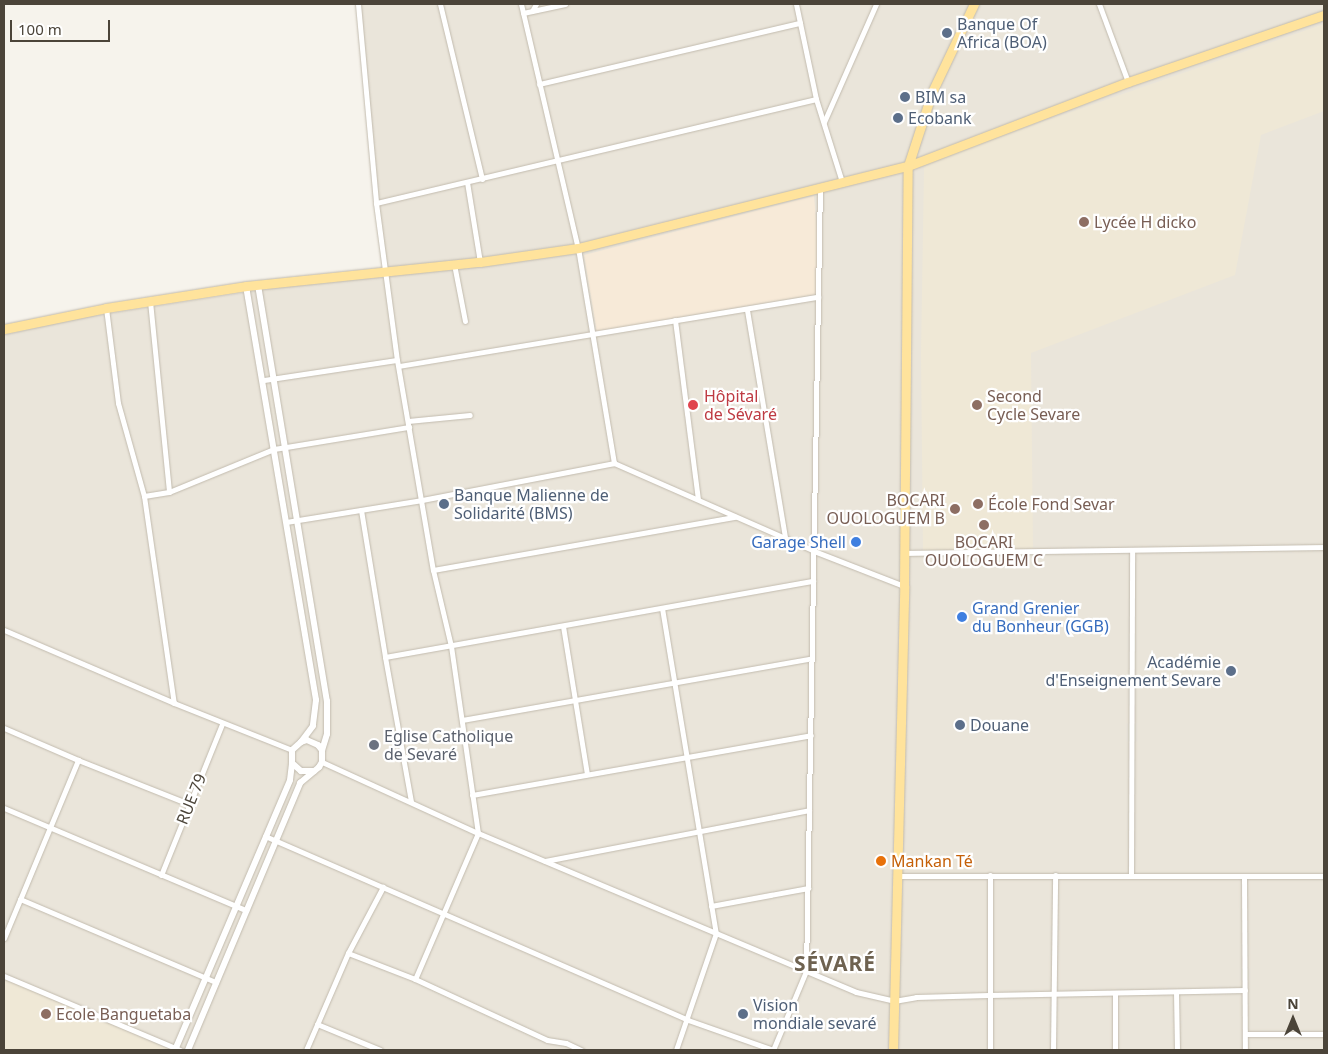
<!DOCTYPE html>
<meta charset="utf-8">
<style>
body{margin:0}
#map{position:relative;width:1328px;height:1054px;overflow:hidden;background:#f6f3ec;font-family:"Noto Sans",sans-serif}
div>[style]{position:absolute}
.residential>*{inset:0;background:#eae5da}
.commercial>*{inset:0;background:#f7ead8}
.education>*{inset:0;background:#efe8d6}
.roads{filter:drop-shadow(0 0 1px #c2bbae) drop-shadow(0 0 1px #c2bbae)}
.minor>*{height:5px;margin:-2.5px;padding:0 2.5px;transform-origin:2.5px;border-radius:2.5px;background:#fff}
.tertiary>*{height:6px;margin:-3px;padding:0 3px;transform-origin:3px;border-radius:3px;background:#fff}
.primary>*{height:9px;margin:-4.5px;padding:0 4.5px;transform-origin:4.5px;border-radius:4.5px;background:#ffe39c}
.dots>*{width:14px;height:14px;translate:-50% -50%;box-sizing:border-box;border:2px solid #fff;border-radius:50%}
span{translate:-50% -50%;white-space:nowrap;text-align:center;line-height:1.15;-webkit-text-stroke:4.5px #fff;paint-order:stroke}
.service-label{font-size:16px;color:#4e5e75}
.left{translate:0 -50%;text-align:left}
.right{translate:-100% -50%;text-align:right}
.education-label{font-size:16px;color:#785e54}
.health-label{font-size:16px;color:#be3a42}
.shop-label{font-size:16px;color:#366cbe}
.worship-label{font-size:16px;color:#5b616d}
.street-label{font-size:16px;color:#4b4439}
.food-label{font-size:16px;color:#c56008}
.district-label{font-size:21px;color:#6e6250;font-weight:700;letter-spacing:1px}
.frame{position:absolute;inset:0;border:5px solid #4b4439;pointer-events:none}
.north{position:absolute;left:1268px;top:994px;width:50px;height:50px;-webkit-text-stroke:4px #fff;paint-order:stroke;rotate:0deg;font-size:14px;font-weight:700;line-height:20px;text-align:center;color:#4b4439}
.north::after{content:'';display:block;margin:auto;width:18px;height:22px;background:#4b4439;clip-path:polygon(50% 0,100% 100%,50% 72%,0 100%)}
.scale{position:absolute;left:10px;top:20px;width:100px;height:22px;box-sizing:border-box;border:2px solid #4b4439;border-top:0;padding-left:6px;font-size:15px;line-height:18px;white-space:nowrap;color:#4b4439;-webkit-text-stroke:4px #fff;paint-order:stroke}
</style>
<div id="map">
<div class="residential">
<div style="clip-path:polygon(358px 4px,1324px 4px,1324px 1050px,4px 1050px,4px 335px,80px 318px,384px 271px)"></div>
</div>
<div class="commercial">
<div style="clip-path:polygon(814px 196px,817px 232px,818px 294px,697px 314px,597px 333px,584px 255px)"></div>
</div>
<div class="education">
<div style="clip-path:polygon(1324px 24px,1324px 111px,1261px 135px,1235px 275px,1031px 353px,1033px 551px,923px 552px,921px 354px,924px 168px,936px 159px)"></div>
<div style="clip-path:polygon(4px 978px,171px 1050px,4px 1050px)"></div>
</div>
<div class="roads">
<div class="minor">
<div style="left:358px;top:4px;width:200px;rotate:84.8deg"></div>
<div style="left:376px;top:203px;width:158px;rotate:82.4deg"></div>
<div style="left:397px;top:360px;width:213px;rotate:80.3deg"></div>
<div style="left:433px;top:570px;width:78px;rotate:76.7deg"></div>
<div style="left:451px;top:646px;width:189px;rotate:81.8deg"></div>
<div style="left:478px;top:833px;width:159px;rotate:113.3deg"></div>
<div style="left:440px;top:4px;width:180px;rotate:76.5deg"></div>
<div style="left:521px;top:4px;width:251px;rotate:76.9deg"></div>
<div style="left:578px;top:248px;width:218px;rotate:80.5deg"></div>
<div style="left:796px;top:4px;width:97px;rotate:78.1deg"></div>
<div style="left:816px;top:99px;width:87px;rotate:72.6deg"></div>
<div style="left:1099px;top:4px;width:83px;rotate:69.6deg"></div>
<div style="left:532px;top:11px;width:8px;rotate:-60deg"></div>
<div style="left:523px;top:13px;width:43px;rotate:-12.1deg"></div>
<div style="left:539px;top:84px;width:268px;rotate:-13.2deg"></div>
<div style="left:824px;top:122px;width:129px;rotate:-66.2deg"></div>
<div style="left:467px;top:182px;width:81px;rotate:80.8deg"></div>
<div style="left:376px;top:203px;width:452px;rotate:-13.3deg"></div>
<div style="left:454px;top:264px;width:58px;rotate:79.1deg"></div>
<div style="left:150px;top:301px;width:192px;rotate:84.3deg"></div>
<div style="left:106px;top:308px;width:96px;rotate:82.8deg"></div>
<div style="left:118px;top:403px;width:97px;rotate:74.4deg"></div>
<div style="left:144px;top:496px;width:209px;rotate:81.8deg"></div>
<div style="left:747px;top:310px;width:230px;rotate:80.5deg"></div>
<div style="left:675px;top:320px;width:180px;rotate:82.7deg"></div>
<div style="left:399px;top:366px;width:425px;rotate:-9.4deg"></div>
<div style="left:264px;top:380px;width:134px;rotate:-8.6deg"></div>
<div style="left:408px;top:421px;width:62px;rotate:-5.5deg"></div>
<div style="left:144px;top:496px;width:25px;rotate:-9deg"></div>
<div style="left:169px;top:492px;width:113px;rotate:-22.3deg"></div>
<div style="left:274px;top:449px;width:137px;rotate:-9.3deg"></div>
<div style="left:361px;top:510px;width:149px;rotate:80.7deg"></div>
<div style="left:385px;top:657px;width:147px;rotate:79.8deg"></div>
<div style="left:286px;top:522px;width:138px;rotate:-9.2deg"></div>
<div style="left:422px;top:500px;width:196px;rotate:-10.9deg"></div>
<div style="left:614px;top:463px;width:219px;rotate:23.7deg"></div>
<div style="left:814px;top:551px;width:97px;rotate:21.3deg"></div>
<div style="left:903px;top:553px;width:421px;rotate:-0.8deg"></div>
<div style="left:433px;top:570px;width:307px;rotate:-10deg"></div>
<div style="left:662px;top:608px;width:329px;rotate:80.6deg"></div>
<div style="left:716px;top:933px;width:124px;rotate:108.9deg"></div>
<div style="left:563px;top:626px;width:150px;rotate:80.8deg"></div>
<div style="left:4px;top:630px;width:185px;rotate:23.2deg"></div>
<div style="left:174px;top:703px;width:127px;rotate:21.7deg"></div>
<div style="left:385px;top:657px;width:435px;rotate:-10.1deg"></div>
<div style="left:462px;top:720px;width:355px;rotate:-10deg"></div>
<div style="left:4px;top:728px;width:81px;rotate:23.4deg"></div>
<div style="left:78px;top:760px;width:119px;rotate:21.6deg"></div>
<div style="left:322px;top:762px;width:171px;rotate:24.5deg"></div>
<div style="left:478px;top:833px;width:410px;rotate:22.8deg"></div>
<div style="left:856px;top:992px;width:39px;rotate:13deg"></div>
<div style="left:894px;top:1001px;width:22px;rotate:-10deg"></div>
<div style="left:916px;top:997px;width:73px;rotate:-1.6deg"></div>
<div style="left:989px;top:995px;width:256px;rotate:-1.1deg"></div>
<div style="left:472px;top:795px;width:344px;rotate:-10deg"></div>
<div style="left:4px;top:808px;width:263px;rotate:22.9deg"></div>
<div style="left:265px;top:836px;width:461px;rotate:23.5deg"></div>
<div style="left:688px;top:1020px;width:90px;rotate:19.4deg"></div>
<div style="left:545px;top:861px;width:269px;rotate:-10.9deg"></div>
<div style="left:161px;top:875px;width:163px;rotate:-68deg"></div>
<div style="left:990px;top:875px;width:175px;rotate:90deg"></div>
<div style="left:897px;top:876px;width:427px"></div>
<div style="left:1131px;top:876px;width:325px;rotate:-89.8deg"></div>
<div style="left:1244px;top:877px;width:173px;rotate:89.7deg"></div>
<div style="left:20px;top:899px;width:213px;rotate:23deg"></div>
<div style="left:711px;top:906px;width:99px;rotate:-10.5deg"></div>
<div style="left:4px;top:938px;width:193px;rotate:-67.4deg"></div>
<div style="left:348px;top:953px;width:72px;rotate:21.2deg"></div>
<div style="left:415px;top:979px;width:145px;rotate:24.8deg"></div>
<div style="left:547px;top:1040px;width:19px;rotate:9deg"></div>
<div style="left:566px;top:1043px;width:17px;rotate:25deg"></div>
<div style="left:4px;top:976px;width:191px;rotate:22.8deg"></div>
<div style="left:1176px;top:992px;width:58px;rotate:89deg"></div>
<div style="left:1115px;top:993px;width:57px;rotate:90deg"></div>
<div style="left:317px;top:1024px;width:68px;rotate:22.4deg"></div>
<div style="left:1245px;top:1034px;width:79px"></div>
<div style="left:306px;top:1050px;width:106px;rotate:-66.6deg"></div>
<div style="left:348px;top:953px;width:75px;rotate:-62.1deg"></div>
<div style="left:773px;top:1050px;width:86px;rotate:-67.3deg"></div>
<div style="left:806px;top:971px;width:783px;rotate:-88.98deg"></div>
<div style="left:1053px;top:1050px;width:175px;rotate:-89.3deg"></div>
</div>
<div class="tertiary">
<div style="left:258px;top:285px;width:422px;rotate:80.6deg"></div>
<div style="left:327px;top:701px;width:33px;rotate:90deg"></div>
<div style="left:327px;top:734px;width:17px;rotate:107deg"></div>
<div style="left:246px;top:286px;width:420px;rotate:80.4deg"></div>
<div style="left:316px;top:700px;width:26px;rotate:97deg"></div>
<div style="left:313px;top:726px;width:20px;rotate:127deg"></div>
<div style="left:175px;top:1050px;width:293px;rotate:-66.9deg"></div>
<div style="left:290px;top:780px;width:17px;rotate:-83deg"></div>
<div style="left:188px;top:1050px;width:290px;rotate:-67.2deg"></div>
<div style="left:300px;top:783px;width:25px;rotate:-40deg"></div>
<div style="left:319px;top:767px;width:6px;rotate:-59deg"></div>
<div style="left:322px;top:762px;width:12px;rotate:-90deg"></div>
<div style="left:322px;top:750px;width:6px;rotate:-129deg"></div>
<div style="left:318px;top:745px;width:12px;rotate:-156deg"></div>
<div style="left:307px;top:740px;width:6px;rotate:162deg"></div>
<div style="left:301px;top:742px;width:12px;rotate:138deg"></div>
<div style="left:292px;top:750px;width:13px;rotate:90deg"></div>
<div style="left:292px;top:763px;width:12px;rotate:42deg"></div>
<div style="left:301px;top:771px;width:13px"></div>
</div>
<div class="primary">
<div style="left:4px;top:329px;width:104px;rotate:-11.6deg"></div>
<div style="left:106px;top:308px;width:142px;rotate:-8.9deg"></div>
<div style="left:246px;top:286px;width:235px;rotate:-5.9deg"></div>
<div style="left:480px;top:262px;width:99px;rotate:-8.1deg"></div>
<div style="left:578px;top:248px;width:340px;rotate:-14deg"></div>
<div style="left:908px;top:166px;width:235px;rotate:-20.9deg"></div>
<div style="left:1128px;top:82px;width:207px;rotate:-18.9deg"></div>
<div style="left:893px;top:1050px;width:464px;rotate:-88.6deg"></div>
<div style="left:904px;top:586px;width:420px;rotate:-89.5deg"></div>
<div style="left:908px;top:166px;width:78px;rotate:-72deg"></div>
<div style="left:932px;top:92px;width:98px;rotate:-64.5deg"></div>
</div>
</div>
<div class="dots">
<div style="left:947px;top:33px;background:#5c6f8a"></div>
<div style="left:905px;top:97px;background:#5c6f8a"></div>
<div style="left:898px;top:118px;background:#5c6f8a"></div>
<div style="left:1084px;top:222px;background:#8d6e63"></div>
<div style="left:693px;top:405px;background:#e0444e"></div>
<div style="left:977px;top:405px;background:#8d6e63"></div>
<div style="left:444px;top:504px;background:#5c6f8a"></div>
<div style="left:978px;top:504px;background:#8d6e63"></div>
<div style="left:955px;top:509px;background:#8d6e63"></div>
<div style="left:984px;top:525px;background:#8d6e63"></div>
<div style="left:856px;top:542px;background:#3f7fe0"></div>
<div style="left:962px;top:617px;background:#3f7fe0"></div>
<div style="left:1231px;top:671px;background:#5c6f8a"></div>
<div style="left:960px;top:725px;background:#5c6f8a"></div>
<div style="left:374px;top:745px;background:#6b7280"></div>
<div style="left:881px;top:861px;background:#e8710a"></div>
<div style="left:46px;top:1014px;background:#8d6e63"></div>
<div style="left:743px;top:1014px;background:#5c6f8a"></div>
</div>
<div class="service-label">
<span class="left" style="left:957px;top:33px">Banque Of<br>Africa (BOA)</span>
<span class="left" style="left:915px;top:97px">BIM sa</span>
<span class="left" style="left:908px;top:118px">Ecobank</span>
<span class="left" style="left:454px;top:504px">Banque Malienne de<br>Solidarité (BMS)</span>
<span class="right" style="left:1221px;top:671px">Académie<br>d'Enseignement Sevare</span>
<span class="left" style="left:970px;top:725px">Douane</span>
<span class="left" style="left:753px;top:1014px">Vision<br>mondiale sevaré</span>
</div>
<div class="education-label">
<span class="left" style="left:1094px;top:222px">Lycée H dicko</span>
<span class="left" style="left:987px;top:405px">Second<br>Cycle Sevare</span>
<span class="right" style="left:945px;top:509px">BOCARI<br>OUOLOGUEM B</span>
<span class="left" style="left:988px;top:504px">École Fond Sevar</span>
<span style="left:984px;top:551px">BOCARI<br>OUOLOGUEM C</span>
<span class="left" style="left:56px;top:1014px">Ecole Banguetaba</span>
</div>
<div class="health-label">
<span class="left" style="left:704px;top:405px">Hôpital<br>de Sévaré</span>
</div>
<div class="shop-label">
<span class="right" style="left:846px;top:542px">Garage Shell</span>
<span class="left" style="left:972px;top:617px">Grand Grenier<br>du Bonheur (GGB)</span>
</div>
<div class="worship-label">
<span class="left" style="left:384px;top:745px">Eglise Catholique<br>de Sevaré</span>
</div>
<div class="street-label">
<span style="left:191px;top:799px;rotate:-68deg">RUE 79</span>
</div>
<div class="food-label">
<span class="left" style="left:891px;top:861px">Mankan Té</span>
</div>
<div class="district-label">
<span style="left:835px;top:963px">SÉVARÉ</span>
</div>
<div class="frame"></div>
<div class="north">N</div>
<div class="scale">100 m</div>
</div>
